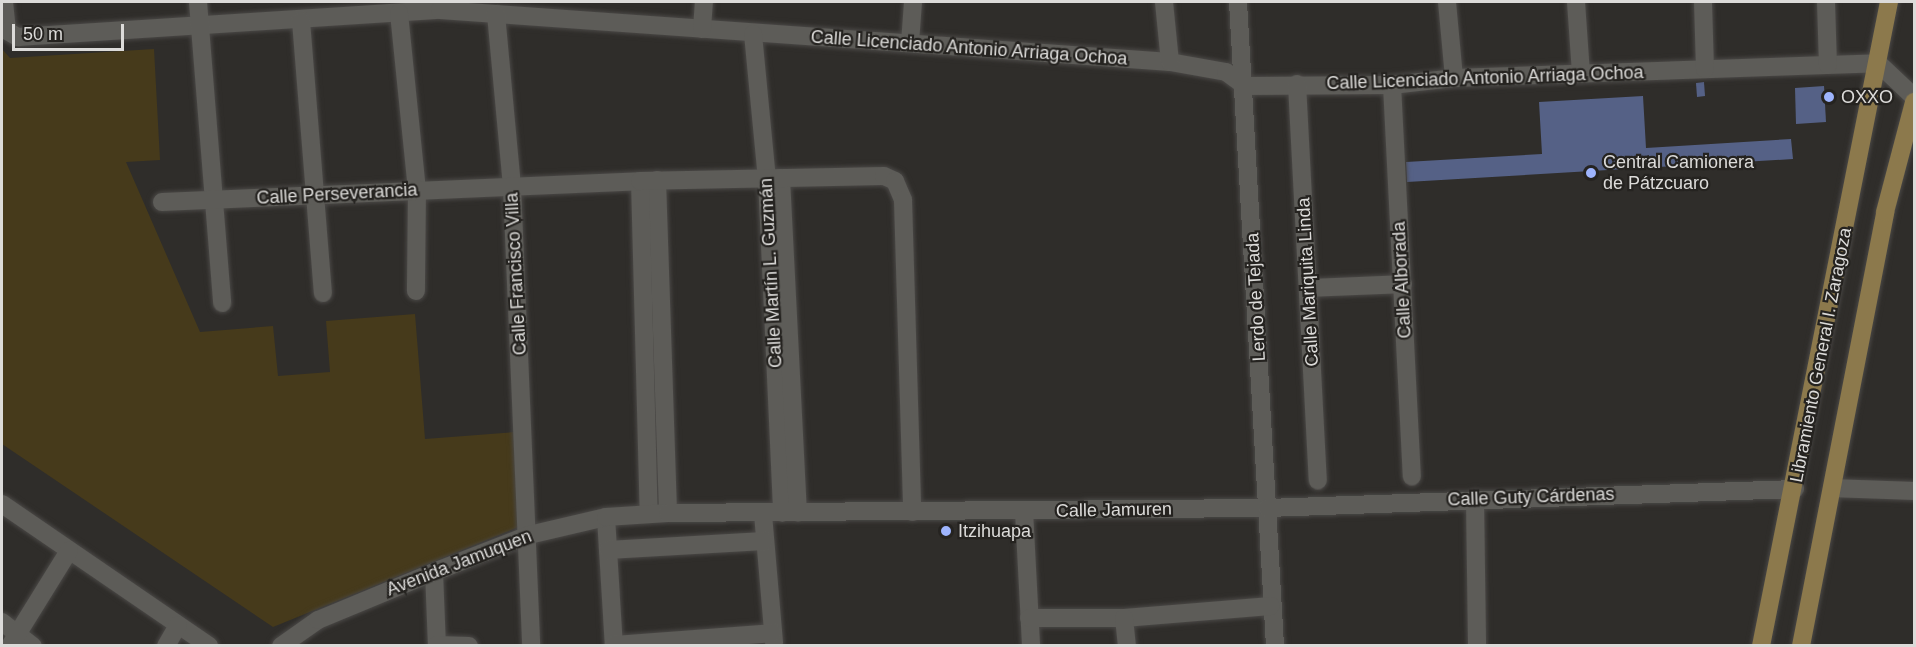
<!DOCTYPE html>
<meta charset="utf-8">
<style>
body{margin:0}
#map{position:relative;width:1916px;height:647px;overflow:hidden;background:#2f2d2a;font-family:Helvetica,sans-serif}
div>[style]{position:absolute}
.green>*{inset:0;background:#463a1b}
.building>*{inset:0;background:#556186}
.roads{filter:drop-shadow(0 0 2px #4a4846) drop-shadow(0 0 2px #4a4846)}
.minor>*{height:18px;margin:-9px;padding:0 9px;transform-origin:9px;border-radius:9px;background:#5d5c58}
.primary>*{height:18px;margin:-9px;padding:0 9px;transform-origin:9px;border-radius:9px;background:#8c794c}
.dots>*{width:16px;height:16px;translate:-50% -50%;box-sizing:border-box;border:3px solid #252320;border-radius:50%}
span{translate:-50% -50%;white-space:nowrap;text-align:center;line-height:1.15;-webkit-text-stroke:4.5px #252320;paint-order:stroke}
.street-label{font-size:18px;color:#dcdbd9}
.poi-label{font-size:18px;color:#dcdbd9}
.left{translate:0 -50%;text-align:left}
.frame{position:absolute;inset:0;border:3px solid #dcdbd9;pointer-events:none}
.scale{position:absolute;left:12px;top:24px;width:112px;height:27px;box-sizing:border-box;border:3px solid #dcdbd9;border-top:0;padding-left:8px;font-size:18px;line-height:21px;white-space:nowrap;color:#dcdbd9;-webkit-text-stroke:4px #252320;paint-order:stroke}
</style>
<div id="map">
<div class="green">
<div style="clip-path:polygon(2px 49px,10px 58px,154px 49px,160px 160px,126px 162px,200px 332px,273px 326px,278px 376px,330px 372px,326px 321px,415px 314px,425px 439px,515px 432px,521px 526px,273px 627px,2px 444px)"></div>
</div>
<div class="building">
<div style="clip-path:polygon(1704px 82px,1705px 96px,1697px 97px,1696px 83px)"></div>
<div style="clip-path:polygon(1824px 86px,1826px 122px,1796px 124px,1795px 88px)"></div>
<div style="clip-path:polygon(1643px 96px,1646px 148px,1791px 139px,1793px 159px,1407px 182px,1406px 162px,1542px 154px,1539px 102px)"></div>
</div>
<div class="roads">
<div class="minor">
<div style="left:4px;top:2px;width:29px;rotate:84deg"></div>
<div style="left:7px;top:31px;width:13px;rotate:29deg"></div>
<div style="left:18px;top:37px;width:423px;rotate:-3.7deg"></div>
<div style="left:440px;top:10px;width:732px;rotate:4.07deg"></div>
<div style="left:1170px;top:62px;width:57px;rotate:10.1deg"></div>
<div style="left:1226px;top:72px;width:24px;rotate:36deg"></div>
<div style="left:1245px;top:86px;width:147px;rotate:-0.4deg"></div>
<div style="left:1392px;top:85px;width:62px;rotate:-6.4deg"></div>
<div style="left:1454px;top:78px;width:424px;rotate:-2deg"></div>
<div style="left:1878px;top:63px;width:50px;rotate:43.4deg"></div>
<div style="left:198px;top:2px;width:302px;rotate:85.4deg"></div>
<div style="left:1164px;top:2px;width:60px;rotate:84.3deg"></div>
<div style="left:1238px;top:2px;width:645px;rotate:86.71deg"></div>
<div style="left:1447px;top:2px;width:76px;rotate:84.7deg"></div>
<div style="left:1576px;top:2px;width:72px;rotate:86deg"></div>
<div style="left:1703px;top:2px;width:67px;rotate:88.3deg"></div>
<div style="left:1826px;top:2px;width:63px;rotate:88.2deg"></div>
<div style="left:399px;top:13px;width:177px;rotate:84.2deg"></div>
<div style="left:417px;top:189px;width:102px;rotate:90.6deg"></div>
<div style="left:496px;top:14px;width:174px;rotate:84.7deg"></div>
<div style="left:512px;top:187px;width:459px;rotate:87.6deg"></div>
<div style="left:301px;top:21px;width:273px;rotate:85.4deg"></div>
<div style="left:702px;top:29px;width:27px;rotate:-86deg"></div>
<div style="left:753px;top:34px;width:146px;rotate:84.5deg"></div>
<div style="left:767px;top:179px;width:334px;rotate:87.4deg"></div>
<div style="left:910px;top:43px;width:41px;rotate:-85.8deg"></div>
<div style="left:1297px;top:84px;width:397px;rotate:87deg"></div>
<div style="left:1392px;top:85px;width:392px;rotate:87.1deg"></div>
<div style="left:781px;top:178px;width:335px;rotate:87.1deg"></div>
<div style="left:657px;top:180px;width:333px;rotate:88.1deg"></div>
<div style="left:640px;top:181px;width:333px;rotate:88.5deg"></div>
<div style="left:162px;top:202px;width:478px;rotate:-2.5deg"></div>
<div style="left:640px;top:181px;width:244px;rotate:-1.2deg"></div>
<div style="left:884px;top:176px;width:12px;rotate:24deg"></div>
<div style="left:895px;top:181px;width:21px;rotate:67deg"></div>
<div style="left:903px;top:200px;width:312px;rotate:88.3deg"></div>
<div style="left:1309px;top:288px;width:94px;rotate:-2.4deg"></div>
<div style="left:1832px;top:488px;width:82px;rotate:2.1deg"></div>
<div style="left:1475px;top:499px;width:147px;rotate:89.2deg"></div>
<div style="left:2px;top:504px;width:251px;rotate:34.4deg"></div>
<div style="left:1024px;top:511px;width:135px;rotate:87deg"></div>
<div style="left:763px;top:514px;width:129px;rotate:85.1deg"></div>
<div style="left:606px;top:517px;width:129px;rotate:86.5deg"></div>
<div style="left:608px;top:550px;width:156px;rotate:-3.3deg"></div>
<div style="left:434px;top:572px;width:74px;rotate:87.7deg"></div>
<div style="left:1029px;top:618px;width:95px"></div>
<div style="left:1124px;top:618px;width:147px;rotate:-4.7deg"></div>
<div style="left:1124px;top:618px;width:28px;rotate:84deg"></div>
<div style="left:2px;top:622px;width:39px;rotate:38deg"></div>
<div style="left:437px;top:645px;width:32px;rotate:2deg"></div>
<div style="left:614px;top:645px;width:159px;rotate:-4.3deg"></div>
<div style="left:10px;top:646px;width:112px;rotate:-58.2deg"></div>
<div style="left:166px;top:646px;width:24px;rotate:-60deg"></div>
<div style="left:281px;top:646px;width:45px;rotate:-35.1deg"></div>
<div style="left:318px;top:620px;width:126px;rotate:-22.5deg"></div>
<div style="left:434px;top:572px;width:102px;rotate:-21.3deg"></div>
<div style="left:529px;top:535px;width:79px;rotate:-13.2deg"></div>
<div style="left:606px;top:517px;width:62px;rotate:-3.7deg"></div>
<div style="left:668px;top:513px;width:599px;rotate:-0.48deg"></div>
<div style="left:1267px;top:508px;width:528px;rotate:-2.06deg"></div>
</div>
<div class="primary">
<div style="left:1761px;top:646px;width:657px;rotate:-78.76deg"></div>
<div style="left:1801px;top:646px;width:442px;rotate:-79deg"></div>
<div style="left:1885px;top:212px;width:114px;rotate:-75.2deg"></div>
</div>
</div>
<div class="dots">
<div style="left:1829px;top:97px;background:#9eb4fd"></div>
<div style="left:1591px;top:173px;background:#9eb4fd"></div>
<div style="left:946px;top:531px;background:#9eb4fd"></div>
</div>
<div class="street-label">
<span style="left:969px;top:48px;rotate:4deg">Calle Licenciado Antonio Arriaga Ochoa</span>
<span style="left:1485px;top:78px;rotate:-2deg">Calle Licenciado Antonio Arriaga Ochoa</span>
<span style="left:337px;top:194px;rotate:-3deg">Calle Perseverancia</span>
<span style="left:771px;top:273px;rotate:-93deg">Calle Martín L. Guzmán</span>
<span style="left:516px;top:274px;rotate:-93deg">Calle Francisco Villa</span>
<span style="left:1402px;top:280px;rotate:-93deg">Calle Alborada</span>
<span style="left:1308px;top:282px;rotate:-93deg">Calle Mariquita Linda</span>
<span style="left:1256px;top:297px;rotate:-93deg">Lerdo de Tejada</span>
<span style="left:1821px;top:355px;rotate:-79deg">Libramiento General I. Zaragoza</span>
<span style="left:1531px;top:497px;rotate:-2deg">Calle Guty Cárdenas</span>
<span style="left:1114px;top:510px;rotate:-1deg">Calle Jamuren</span>
<span style="left:459px;top:563px;rotate:-21deg">Avenida Jamuquen</span>
</div>
<div class="poi-label">
<span class="left" style="left:1841px;top:97px">OXXO</span>
<span class="left" style="left:1603px;top:173px">Central Camionera<br>de Pátzcuaro</span>
<span class="left" style="left:958px;top:531px">Itzihuapa</span>
</div>
<div class="frame"></div>
<div class="scale">50 m</div>
</div>
